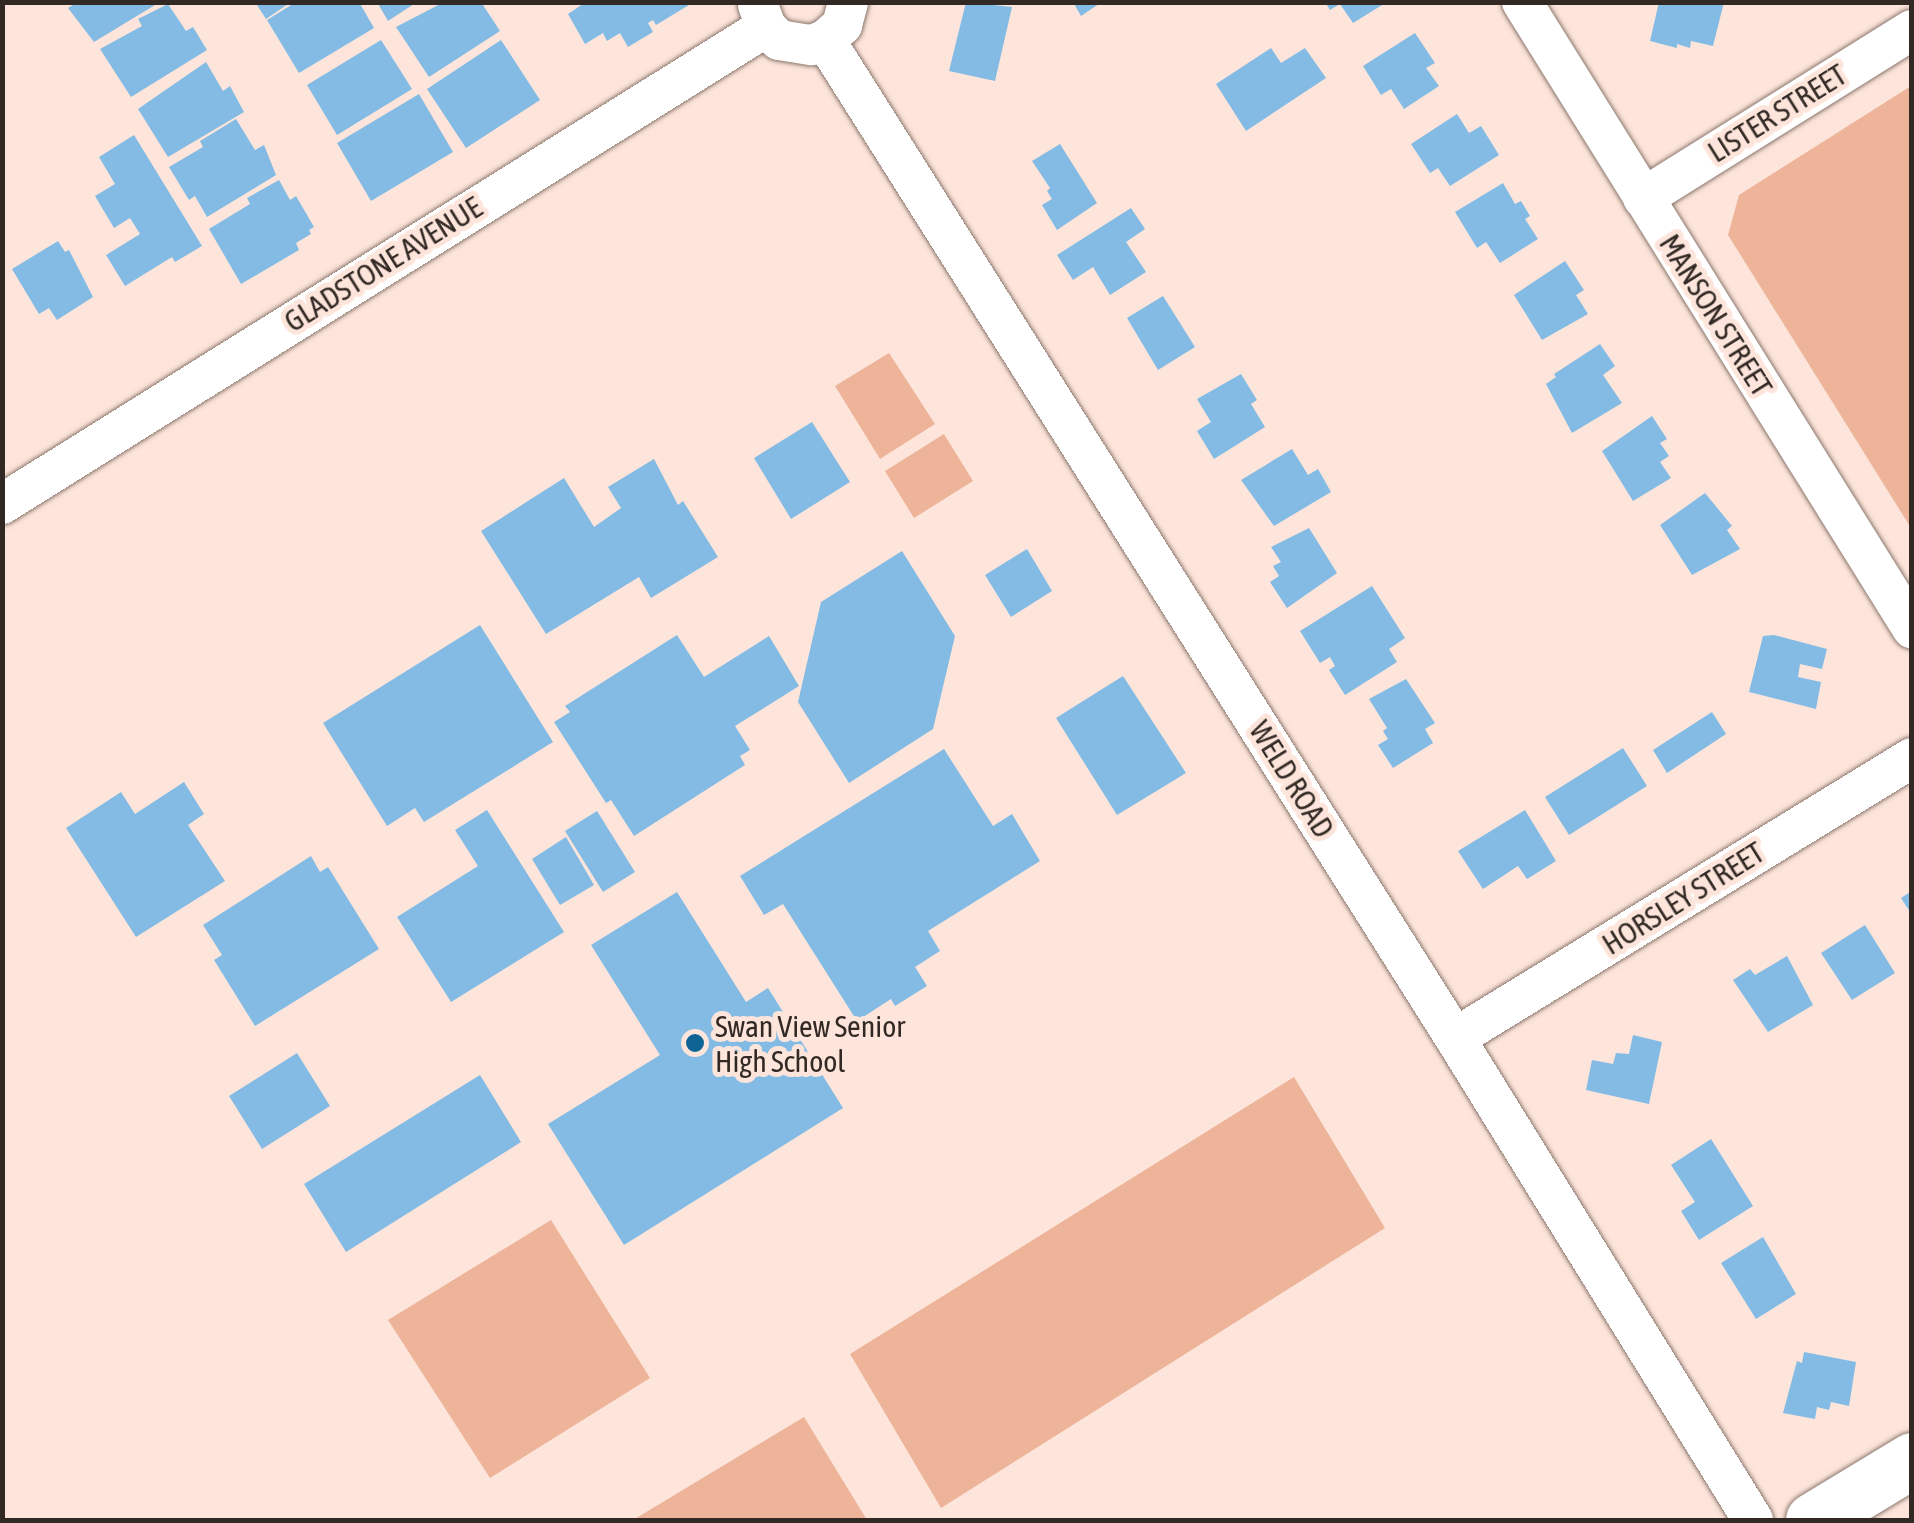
<!DOCTYPE html>
<style>
body{margin:0}
#map{position:relative;width:1914px;height:1523px;overflow:hidden;background:#fde5db;font-family:"Asap Condensed",sans-serif}
div>[style]{position:absolute}
.green>*{inset:0;background:#edb49a}
.building>*{inset:0;background:#83bbe4}
.roads{filter:drop-shadow(0 0 2px #8b776e) drop-shadow(0 0 2px #8b776e)}
.minor>*{height:40px;margin:-20px;padding:0 20px;transform-origin:20px;border-radius:20px;background:#fff}
.primary>*{height:55px;margin:-27.5px;padding:0 27.5px;transform-origin:27.5px;border-radius:27.5px;background:#fff}
.dots>*{width:28px;height:28px;translate:-50% -50%;box-sizing:border-box;border:5px solid #fde5db;border-radius:50%}
span{translate:-50% -50%;white-space:nowrap;text-align:center;line-height:1.15;-webkit-text-stroke:10px #fde5db;paint-order:stroke}
.street-label{font-size:30px;color:#322925}
.poi-label{font-size:30px;color:#322925}
.left{translate:0 -50%;text-align:left}
.frame{position:absolute;inset:0;border:5px solid #322925;pointer-events:none}
</style>
<div id="map">
<div class="green">
<div style="clip-path:polygon(1911px 86px,1911px 528px,1728px 235px,1739px 195px)"></div>
<div style="clip-path:polygon(889px 353px,935px 424px,880px 459px,835px 386px)"></div>
<div style="clip-path:polygon(944px 434px,973px 481px,914px 518px,885px 471px)"></div>
<div style="clip-path:polygon(1294px 1077px,1385px 1228px,941px 1508px,850px 1354px)"></div>
<div style="clip-path:polygon(551px 1220px,650px 1378px,490px 1478px,388px 1320px)"></div>
<div style="clip-path:polygon(804px 1417px,867px 1520px,633px 1520px)"></div>
</div>
<div class="building">
<div style="clip-path:polygon(78px 2px,160px 2px,94px 42px,68px 8px)"></div>
<div style="clip-path:polygon(255px 2px,291px 2px,266px 19px)"></div>
<div style="clip-path:polygon(296px 2px,359px 2px,374px 28px,299px 73px,267px 20px)"></div>
<div style="clip-path:polygon(377px 2px,417px 2px,388px 21px)"></div>
<div style="clip-path:polygon(444px 2px,481px 2px,500px 31px,429px 77px,396px 27px)"></div>
<div style="clip-path:polygon(586px 2px,694px 2px,656px 25px,653px 20px,648px 23px,653px 32px,628px 47px,620px 33px,607px 41px,603px 33px,585px 44px,568px 14px)"></div>
<div style="clip-path:polygon(966px 2px,1012px 7px,995px 81px,949px 71px)"></div>
<div style="clip-path:polygon(1073px 2px,1102px 2px,1081px 16px)"></div>
<div style="clip-path:polygon(1325px 2px,1387px 2px,1353px 23px,1340px 4px,1330px 10px)"></div>
<div style="clip-path:polygon(1659px 2px,1724px 2px,1713px 46px,1691px 41px,1690px 48px,1677px 44px,1677px 48px,1650px 41px)"></div>
<div style="clip-path:polygon(168px 4px,186px 31px,193px 27px,207px 50px,131px 97px,100px 49px,142px 26px,138px 19px)"></div>
<div style="clip-path:polygon(1415px 33px,1435px 63px,1426px 68px,1439px 86px,1404px 109px,1391px 89px,1381px 95px,1363px 66px)"></div>
<div style="clip-path:polygon(381px 40px,412px 89px,337px 135px,307px 85px)"></div>
<div style="clip-path:polygon(501px 40px,540px 100px,466px 148px,427px 89px)"></div>
<div style="clip-path:polygon(1271px 48px,1281px 63px,1305px 48px,1326px 78px,1246px 131px,1216px 84px)"></div>
<div style="clip-path:polygon(206px 62px,223px 91px,230px 86px,244px 112px,168px 157px,138px 109px)"></div>
<div style="clip-path:polygon(419px 94px,453px 152px,371px 201px,337px 143px)"></div>
<div style="clip-path:polygon(1457px 114px,1469px 133px,1481px 126px,1499px 155px,1450px 186px,1438px 168px,1430px 173px,1411px 144px)"></div>
<div style="clip-path:polygon(236px 119px,255px 150px,264px 145px,276px 175px,207px 217px,195px 196px,189px 200px,169px 167px,203px 147px,200px 141px)"></div>
<div style="clip-path:polygon(134px 135px,202px 246px,175px 262px,172px 257px,125px 286px,106px 255px,140px 234px,130px 218px,114px 228px,95px 196px,115px 184px,99px 157px)"></div>
<div style="clip-path:polygon(1060px 144px,1097px 203px,1057px 230px,1042px 205px,1052px 199px,1047px 191px,1050px 188px,1032px 161px)"></div>
<div style="clip-path:polygon(279px 180px,290px 200px,296px 196px,314px 227px,309px 230px,311px 234px,296px 243px,299px 250px,241px 284px,209px 229px,250px 204px,247px 198px)"></div>
<div style="clip-path:polygon(1503px 183px,1515px 204px,1521px 201px,1530px 216px,1525px 219px,1538px 239px,1500px 263px,1486px 242px,1477px 248px,1455px 212px)"></div>
<div style="clip-path:polygon(1131px 208px,1145px 229px,1126px 242px,1146px 272px,1110px 295px,1093px 267px,1073px 280px,1057px 255px)"></div>
<div style="clip-path:polygon(58px 241px,65px 252px,69px 250px,93px 297px,57px 320px,49px 308px,39px 314px,12px 269px)"></div>
<div style="clip-path:polygon(1565px 261px,1584px 290px,1576px 295px,1588px 314px,1542px 340px,1514px 295px)"></div>
<div style="clip-path:polygon(1163px 296px,1195px 347px,1158px 370px,1127px 318px)"></div>
<div style="clip-path:polygon(1600px 344px,1615px 366px,1603px 375px,1622px 403px,1572px 433px,1546px 384px,1556px 377px,1554px 374px)"></div>
<div style="clip-path:polygon(1241px 374px,1257px 400px,1251px 404px,1265px 427px,1214px 459px,1197px 431px,1211px 422px,1197px 399px)"></div>
<div style="clip-path:polygon(1652px 416px,1667px 439px,1660px 443px,1669px 456px,1660px 462px,1671px 478px,1633px 501px,1602px 451px)"></div>
<div style="clip-path:polygon(812px 422px,850px 482px,791px 519px,754px 458px)"></div>
<div style="clip-path:polygon(1292px 449px,1308px 475px,1318px 469px,1331px 492px,1274px 526px,1241px 480px)"></div>
<div style="clip-path:polygon(654px 459px,678px 505px,683px 501px,718px 557px,651px 598px,639px 577px,546px 634px,481px 531px,564px 478px,594px 527px,621px 508px,608px 487px)"></div>
<div style="clip-path:polygon(1705px 493px,1732px 526px,1727px 530px,1740px 549px,1692px 575px,1660px 525px)"></div>
<div style="clip-path:polygon(1309px 528px,1337px 573px,1287px 608px,1270px 582px,1279px 576px,1273px 566px,1281px 562px,1271px 547px)"></div>
<div style="clip-path:polygon(1027px 549px,1052px 591px,1011px 617px,985px 575px)"></div>
<div style="clip-path:polygon(902px 551px,955px 636px,933px 729px,849px 783px,798px 702px,821px 602px)"></div>
<div style="clip-path:polygon(1372px 586px,1405px 638px,1389px 649px,1397px 662px,1345px 695px,1329px 670px,1335px 666px,1330px 657px,1320px 663px,1300px 631px)"></div>
<div style="clip-path:polygon(480px 625px,553px 742px,424px 822px,415px 808px,387px 826px,323px 723px)"></div>
<div style="clip-path:polygon(677px 635px,704px 677px,769px 636px,799px 686px,735px 726px,750px 750px,740px 756px,745px 765px,634px 836px,611px 800px,606px 803px,554px 722px,570px 712px,565px 706px)"></div>
<div style="clip-path:polygon(1774px 635px,1827px 649px,1822px 669px,1800px 664px,1798px 677px,1821px 682px,1816px 709px,1749px 692px,1763px 636px)"></div>
<div style="clip-path:polygon(1123px 676px,1186px 773px,1117px 815px,1056px 718px)"></div>
<div style="clip-path:polygon(1406px 679px,1435px 723px,1425px 729px,1433px 743px,1393px 768px,1378px 745px,1388px 739px,1383px 731px,1387px 728px,1369px 699px)"></div>
<div style="clip-path:polygon(1712px 712px,1726px 734px,1667px 773px,1653px 750px)"></div>
<div style="clip-path:polygon(1623px 748px,1647px 786px,1569px 835px,1545px 797px)"></div>
<div style="clip-path:polygon(944px 749px,993px 826px,1012px 814px,1040px 861px,928px 931px,940px 951px,915px 967px,927px 986px,895px 1006px,891px 999px,857px 1021px,783px 904px,764px 915px,740px 876px)"></div>
<div style="clip-path:polygon(184px 782px,204px 814px,188px 825px,225px 881px,136px 937px,66px 828px,121px 792px,135px 814px)"></div>
<div style="clip-path:polygon(487px 810px,564px 932px,451px 1002px,397px 917px,478px 866px,455px 830px)"></div>
<div style="clip-path:polygon(1525px 810px,1556px 861px,1527px 879px,1518px 866px,1483px 889px,1458px 851px)"></div>
<div style="clip-path:polygon(597px 811px,635px 872px,603px 892px,565px 831px)"></div>
<div style="clip-path:polygon(566px 837px,594px 885px,560px 905px,532px 859px)"></div>
<div style="clip-path:polygon(311px 856px,320px 872px,328px 867px,379px 949px,255px 1026px,214px 960px,222px 955px,203px 925px)"></div>
<div style="clip-path:polygon(1912px 891px,1912px 915px,1901px 898px)"></div>
<div style="clip-path:polygon(677px 892px,746px 1002px,768px 988px,843px 1108px,624px 1245px,548px 1124px,660px 1055px,591px 945px)"></div>
<div style="clip-path:polygon(1865px 925px,1895px 973px,1852px 1000px,1821px 953px)"></div>
<div style="clip-path:polygon(1787px 956px,1813px 1005px,1768px 1032px,1733px 980px,1750px 969px,1755px 975px)"></div>
<div style="clip-path:polygon(1633px 1035px,1662px 1042px,1649px 1104px,1586px 1090px,1592px 1060px,1613px 1064px,1616px 1053px,1629px 1054px)"></div>
<div style="clip-path:polygon(297px 1053px,330px 1106px,262px 1149px,229px 1096px)"></div>
<div style="clip-path:polygon(480px 1075px,521px 1142px,346px 1252px,304px 1184px)"></div>
<div style="clip-path:polygon(1711px 1139px,1753px 1206px,1699px 1240px,1681px 1211px,1695px 1202px,1671px 1165px)"></div>
<div style="clip-path:polygon(1763px 1237px,1796px 1294px,1756px 1319px,1721px 1263px)"></div>
<div style="clip-path:polygon(1804px 1352px,1856px 1362px,1849px 1406px,1831px 1402px,1829px 1410px,1817px 1407px,1815px 1419px,1783px 1413px,1797px 1361px,1802px 1363px)"></div>
</div>
<div class="roads">
<div class="minor">
<div style="left:1522px;top:2px;width:738px;rotate:58.08deg"></div>
<div style="left:758px;top:5px;width:23px;rotate:70deg"></div>
<div style="left:766px;top:27px;width:18px;rotate:45deg"></div>
<div style="left:779px;top:40px;width:33px;rotate:9deg"></div>
<div style="left:812px;top:45px;width:14px;rotate:-21deg"></div>
<div style="left:825px;top:40px;width:23px;rotate:-41deg"></div>
<div style="left:842px;top:25px;width:24px;rotate:-75deg"></div>
<div style="left:825px;top:40px;width:1180px;rotate:57.74deg"></div>
<div style="left:1455px;top:1038px;width:567px;rotate:58.27deg"></div>
<div style="left:1643px;top:198px;width:317px;rotate:-32deg"></div>
<div style="left:2px;top:504px;width:901px;rotate:-31.98deg"></div>
<div style="left:1455px;top:1038px;width:536px;rotate:-31.5deg"></div>
</div>
<div class="primary">
<div style="left:1813px;top:1520px;width:116px;rotate:-31.2deg"></div>
</div>
</div>
<div class="dots">
<div style="left:695px;top:1043px;background:#0d6495"></div>
</div>
<div class="street-label">
<span style="left:1777px;top:113px;rotate:-32deg">LISTER STREET</span>
<span style="left:383px;top:264px;rotate:-32deg">GLADSTONE AVENUE</span>
<span style="left:1716px;top:315px;rotate:58deg">MANSON STREET</span>
<span style="left:1292px;top:779px;rotate:58deg">WELD ROAD</span>
<span style="left:1683px;top:898px;rotate:-32deg">HORSLEY STREET</span>
</div>
<div class="poi-label">
<span class="left" style="left:715px;top:1043px">Swan View Senior<br>High School</span>
</div>
<div class="frame"></div>
</div>
